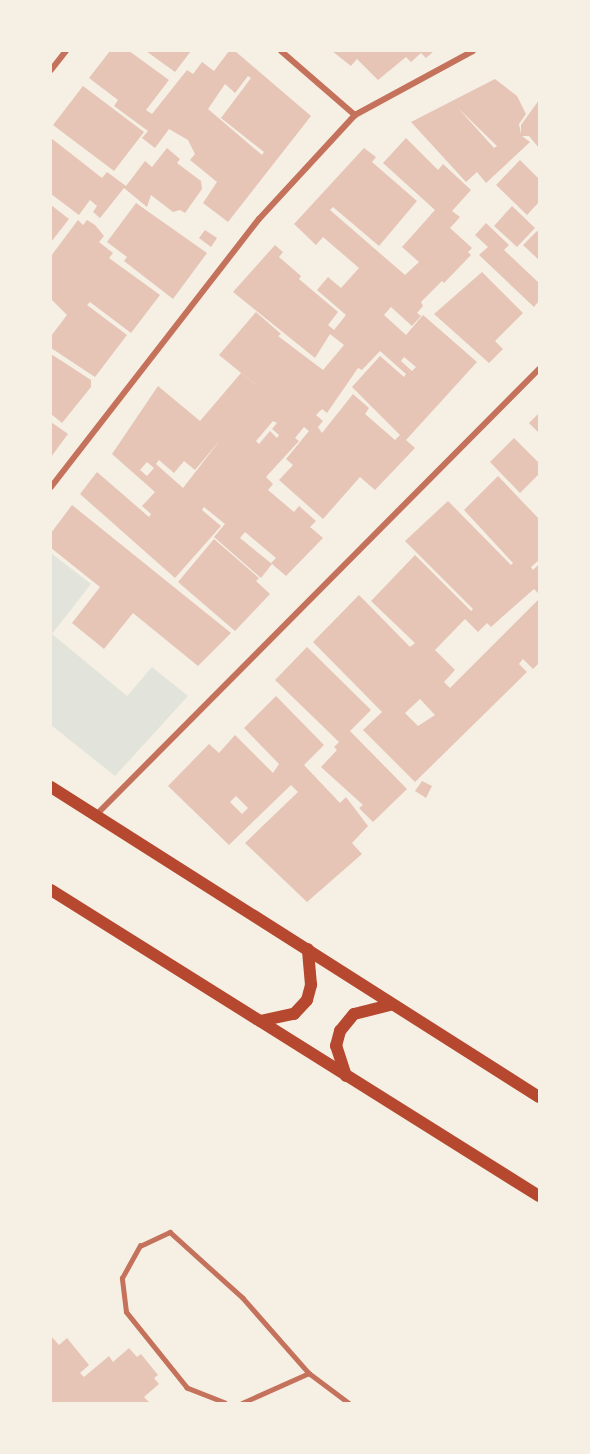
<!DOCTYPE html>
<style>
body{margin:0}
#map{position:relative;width:590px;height:1454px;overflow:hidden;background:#f6efe4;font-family:Poppins,sans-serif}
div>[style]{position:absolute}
.green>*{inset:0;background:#e2e4dc}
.building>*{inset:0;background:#e6c5b7}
.service>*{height:4.5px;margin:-2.25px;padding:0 2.25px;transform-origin:2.25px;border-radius:2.25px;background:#c5725c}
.minor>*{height:6px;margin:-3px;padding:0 3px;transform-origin:3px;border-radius:3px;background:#c5725c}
.secondary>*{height:12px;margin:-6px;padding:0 6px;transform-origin:6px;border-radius:6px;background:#b5482f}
span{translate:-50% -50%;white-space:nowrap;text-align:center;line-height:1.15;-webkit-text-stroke:6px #f6efe4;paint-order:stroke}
.frame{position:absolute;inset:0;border:52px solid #f6efe4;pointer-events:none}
</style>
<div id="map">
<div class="green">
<div style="clip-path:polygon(51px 553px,91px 584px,52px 634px,127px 696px,152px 667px,188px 696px,115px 776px,51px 725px)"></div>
</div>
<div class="building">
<div style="clip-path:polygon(evenodd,110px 51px,129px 51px,169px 80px,146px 110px,152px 114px,187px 70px,193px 74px,202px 62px,214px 71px,229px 51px,235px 51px,311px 116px,228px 222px,203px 203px,217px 182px,190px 160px,195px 154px,188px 140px,169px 129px,155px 148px,142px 138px,148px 131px,114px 106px,118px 100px,89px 78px,110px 51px,248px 76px,251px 78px,221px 118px,264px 152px,262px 155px,208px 109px,225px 84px,235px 93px,248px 76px)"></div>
<div style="clip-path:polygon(146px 51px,191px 51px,175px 72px)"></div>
<div style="clip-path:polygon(332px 51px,434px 51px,426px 58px,421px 53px,411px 62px,406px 57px,378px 80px,357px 59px,351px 66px)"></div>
<div style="clip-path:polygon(evenodd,495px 79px,517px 96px,526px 114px,519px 124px,521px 134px,521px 125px,539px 100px,539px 148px,529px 136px,522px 136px,530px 142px,486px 183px,477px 172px,466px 182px,411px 122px,495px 79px,458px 108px,497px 146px,494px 148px,458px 108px)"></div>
<div style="clip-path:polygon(83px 86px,144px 132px,114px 171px,53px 125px)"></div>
<div style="clip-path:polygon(51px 138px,102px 178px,107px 172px,126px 186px,145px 161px,152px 167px,167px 148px,180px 159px,177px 163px,201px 181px,202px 189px,185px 213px,180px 210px,173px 212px,151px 195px,147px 207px,124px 188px,100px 218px,93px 212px,97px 206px,90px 200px,79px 215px,51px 194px)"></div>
<div style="clip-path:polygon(evenodd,406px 138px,438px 170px,443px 164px,471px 190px,452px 211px,460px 217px,450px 228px,472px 248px,468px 252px,471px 255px,444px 283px,442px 281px,421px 302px,423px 306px,417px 313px,421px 316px,412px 326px,391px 307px,384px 315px,406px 335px,423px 315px,477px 362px,406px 440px,415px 448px,375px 490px,360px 477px,323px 519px,279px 480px,293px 465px,286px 459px,309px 431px,304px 427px,295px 438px,299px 441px,266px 477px,273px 484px,268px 490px,294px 512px,299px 506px,316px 521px,310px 527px,323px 538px,286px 576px,271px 563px,276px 558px,245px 532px,240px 538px,272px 564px,261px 578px,214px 537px,225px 524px,204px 507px,202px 510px,221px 526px,175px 578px,80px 494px,97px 472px,149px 517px,151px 514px,142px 506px,155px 492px,112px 454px,158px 386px,200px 421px,241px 373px,288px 411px,219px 355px,256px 312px,281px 334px,278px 336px,323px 370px,344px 345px,330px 334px,315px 358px,233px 292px,275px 245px,283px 252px,279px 257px,301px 276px,299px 279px,338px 312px,328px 325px,334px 330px,346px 315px,317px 290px,328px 277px,341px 288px,359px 268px,323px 237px,316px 245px,294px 224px,364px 148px,376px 157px,372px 162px,417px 201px,379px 246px,333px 207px,330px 210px,405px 275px,419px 262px,402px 247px,435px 210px,383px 163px,406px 138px,380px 351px,406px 374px,404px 377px,380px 356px,352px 387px,400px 435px,395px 440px,365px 414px,369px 408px,353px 394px,322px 433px,318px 427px,323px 421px,316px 415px,322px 409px,327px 413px,358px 368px,362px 370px,380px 351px,406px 138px,404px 357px,416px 367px,412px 371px,401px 361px,404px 357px,406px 138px,273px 421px,277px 423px,272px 429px,279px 435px,277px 438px,270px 431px,259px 444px,256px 441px,273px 421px,406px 138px,221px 439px,183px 488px,156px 464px,159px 460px,174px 473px,184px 461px,195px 470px,221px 439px,406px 138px,147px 462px,154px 468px,147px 476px,140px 470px,147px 462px)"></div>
<div style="clip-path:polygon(520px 160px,539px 179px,539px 202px,527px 215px,496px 185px)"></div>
<div style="clip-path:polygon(136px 203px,207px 253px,173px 299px,124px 261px,127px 257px,107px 242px)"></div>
<div style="clip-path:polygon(51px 205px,69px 219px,51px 242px)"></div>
<div style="clip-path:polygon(512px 206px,535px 228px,517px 247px,494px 226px)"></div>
<div style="clip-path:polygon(78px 220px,83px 225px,87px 220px,95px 225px,104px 236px,99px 242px,113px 253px,109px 258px,160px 295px,131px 333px,90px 302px,87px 305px,127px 335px,95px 377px,51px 348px,51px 336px,67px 315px,51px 299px,51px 256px)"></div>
<div style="clip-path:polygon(486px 223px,509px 245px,504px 250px,539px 283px,539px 301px,534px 307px,479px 255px,488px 247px,475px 235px)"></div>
<div style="clip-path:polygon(205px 230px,217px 238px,211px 247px,199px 238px)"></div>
<div style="clip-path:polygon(537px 231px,539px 232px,539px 260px,523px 245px)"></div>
<div style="clip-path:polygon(482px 272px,523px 313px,495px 341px,503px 349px,489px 363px,434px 314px)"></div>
<div style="clip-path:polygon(51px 354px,91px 380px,91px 387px,62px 423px,51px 414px)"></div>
<div style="clip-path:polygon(539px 413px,539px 433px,529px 423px)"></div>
<div style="clip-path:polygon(51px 422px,68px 434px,51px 457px)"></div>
<div style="clip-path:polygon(514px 438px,539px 463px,539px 474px,520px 493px,490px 462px)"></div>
<div style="clip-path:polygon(evenodd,498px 476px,539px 519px,539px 560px,531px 567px,533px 570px,539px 564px,539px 594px,534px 589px,501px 618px,491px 627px,487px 623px,478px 632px,465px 619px,435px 650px,455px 670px,444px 682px,450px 688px,539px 599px,539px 663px,533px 669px,523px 659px,519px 664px,527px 672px,415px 782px,363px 730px,382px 712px,313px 642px,359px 595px,410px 647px,415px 643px,371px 601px,415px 555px,471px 611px,473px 609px,405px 541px,448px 501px,511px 565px,513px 563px,464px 510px,498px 476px,420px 699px,435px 715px,418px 726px,405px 713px,420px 699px)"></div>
<div style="clip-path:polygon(72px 505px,231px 633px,198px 666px,133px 613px,104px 649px,72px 623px,100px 587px,51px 548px,51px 533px)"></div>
<div style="clip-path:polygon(214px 539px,259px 578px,256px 581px,270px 594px,235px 631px,178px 582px)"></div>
<div style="clip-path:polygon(307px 647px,371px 710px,350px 731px,407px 789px,373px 822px,359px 808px,363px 805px,321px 767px,337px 750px,334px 747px,339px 742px,275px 680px)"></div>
<div style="clip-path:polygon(evenodd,276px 696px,324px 745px,304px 765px,340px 803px,346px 797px,368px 826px,352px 843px,362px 854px,307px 902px,245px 843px,298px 792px,291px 785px,229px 845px,168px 786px,209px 744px,219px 753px,235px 735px,273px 773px,279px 764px,244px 728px,276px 696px,236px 796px,248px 808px,242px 814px,230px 802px,236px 796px)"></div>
<div style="clip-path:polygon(422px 781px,432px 786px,426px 798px,415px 791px)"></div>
<div style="clip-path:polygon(51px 1336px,59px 1345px,67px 1338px,89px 1365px,80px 1373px,84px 1377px,109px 1356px,113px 1362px,129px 1348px,137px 1357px,141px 1354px,158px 1375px,154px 1378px,159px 1384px,144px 1397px,150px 1403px,51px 1403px)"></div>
</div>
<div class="service">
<div style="left:225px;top:1403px;width:41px;rotate:-158.5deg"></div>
<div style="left:187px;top:1388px;width:97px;rotate:-128.8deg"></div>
<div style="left:126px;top:1312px;width:34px;rotate:-97deg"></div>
<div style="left:122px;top:1278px;width:37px;rotate:-61deg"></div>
<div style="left:140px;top:1246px;width:33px;rotate:-25deg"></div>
<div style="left:170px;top:1232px;width:98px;rotate:42.1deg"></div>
<div style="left:243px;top:1298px;width:100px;rotate:48.7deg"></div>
<div style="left:309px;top:1373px;width:50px;rotate:36.9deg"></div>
<div style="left:242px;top:1403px;width:73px;rotate:-24.1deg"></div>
</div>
<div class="minor">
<div style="left:281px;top:51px;width:98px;rotate:40.9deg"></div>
<div style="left:51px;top:70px;width:24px;rotate:-52deg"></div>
<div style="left:51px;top:487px;width:339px;rotate:-52.2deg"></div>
<div style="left:259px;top:219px;width:142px;rotate:-47.3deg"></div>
<div style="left:355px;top:115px;width:134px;rotate:-28.5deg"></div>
<div style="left:96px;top:815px;width:629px;rotate:-45.19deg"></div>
</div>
<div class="secondary">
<div style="left:51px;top:787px;width:578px;rotate:32.43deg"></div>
<div style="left:51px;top:890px;width:576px;rotate:32.09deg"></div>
<div style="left:260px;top:1021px;width:35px;rotate:-12deg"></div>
<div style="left:294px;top:1014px;width:19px;rotate:-47deg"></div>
<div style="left:307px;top:1000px;width:16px;rotate:-75deg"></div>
<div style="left:311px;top:985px;width:36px;rotate:-95deg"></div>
<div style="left:346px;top:1076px;width:32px;rotate:-108deg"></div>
<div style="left:336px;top:1046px;width:16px;rotate:-75deg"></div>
<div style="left:340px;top:1031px;width:22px;rotate:-51deg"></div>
<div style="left:354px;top:1014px;width:37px;rotate:-14deg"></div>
</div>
<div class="frame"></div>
</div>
